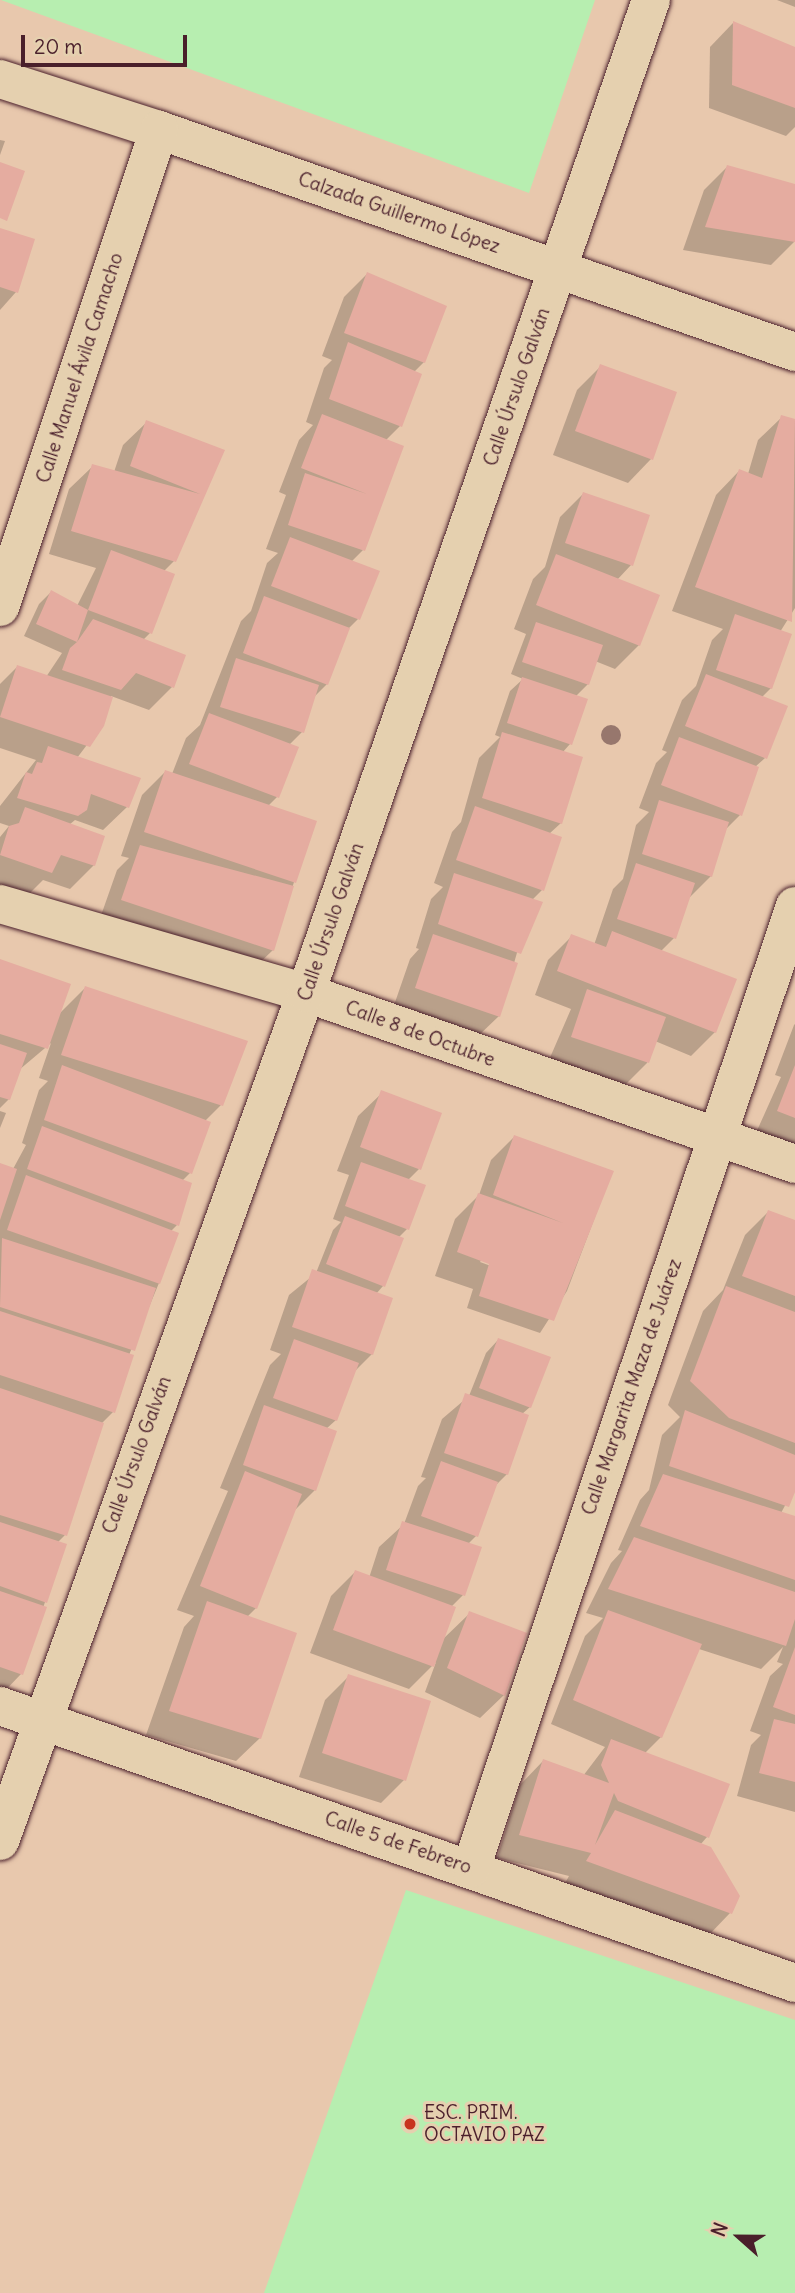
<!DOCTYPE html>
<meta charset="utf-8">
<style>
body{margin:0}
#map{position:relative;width:795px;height:2293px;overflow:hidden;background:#e8c8ad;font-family:Delius,sans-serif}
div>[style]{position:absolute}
.green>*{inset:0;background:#b7eeb0}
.shadow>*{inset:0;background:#0003}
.building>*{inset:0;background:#e5aca0}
.roads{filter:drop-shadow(0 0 2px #4a1f2b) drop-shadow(0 0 2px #4a1f2b)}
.minor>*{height:38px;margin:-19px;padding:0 19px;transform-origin:19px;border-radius:19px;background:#e5d0af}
.trees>*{width:20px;height:20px;margin:-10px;border-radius:50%;background:#97776d}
.dots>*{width:19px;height:19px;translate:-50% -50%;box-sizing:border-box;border:4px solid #e5d0af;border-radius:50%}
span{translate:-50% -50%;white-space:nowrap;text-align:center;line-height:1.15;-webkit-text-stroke:6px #e5d0af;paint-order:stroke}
.street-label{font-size:19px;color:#4a1f2b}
.poi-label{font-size:19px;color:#4a1f2b}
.left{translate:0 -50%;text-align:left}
.north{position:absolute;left:704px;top:2202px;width:70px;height:70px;-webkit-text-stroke:5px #e5d0af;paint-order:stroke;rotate:291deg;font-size:19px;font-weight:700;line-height:28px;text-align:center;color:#4a1f2b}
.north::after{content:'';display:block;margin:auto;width:24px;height:32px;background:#4a1f2b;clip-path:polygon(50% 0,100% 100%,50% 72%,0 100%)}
.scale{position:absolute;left:21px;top:35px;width:166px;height:32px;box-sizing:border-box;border:4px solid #4a1f2b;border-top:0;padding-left:9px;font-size:21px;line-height:24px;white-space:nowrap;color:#4a1f2b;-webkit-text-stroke:5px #e5d0af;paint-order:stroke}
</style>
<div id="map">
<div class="green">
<div style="clip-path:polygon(1px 0,595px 0,529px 193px)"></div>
<div style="clip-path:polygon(406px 1890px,795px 2020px,795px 2293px,264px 2293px)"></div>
</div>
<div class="shadow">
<div style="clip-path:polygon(777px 0,795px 0,795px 7px)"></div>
<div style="clip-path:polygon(733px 23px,795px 49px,795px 127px,786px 136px,709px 108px,710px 47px)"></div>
<div style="clip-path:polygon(0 140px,5px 141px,0 155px)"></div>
<div style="clip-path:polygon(727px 167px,795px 186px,795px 241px,771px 265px,683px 250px,704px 190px)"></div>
<div style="clip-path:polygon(0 230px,16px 292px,0 310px)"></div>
<div style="clip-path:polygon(367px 274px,424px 362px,414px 372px,400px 426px,385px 441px,363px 550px,351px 562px,358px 619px,347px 630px,327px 684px,314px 697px,302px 732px,289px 745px,296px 748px,277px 797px,268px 806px,294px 882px,273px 950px,249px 973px,98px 924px,117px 870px,129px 858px,121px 856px,142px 795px,165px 772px,172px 774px,186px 738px,200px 725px,241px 621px,251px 611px,267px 563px,278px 553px,266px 549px,286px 495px,279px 492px,299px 440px,313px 425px,306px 422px,324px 368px,332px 360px,322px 356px,344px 297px)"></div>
<div style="clip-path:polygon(601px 366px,651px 459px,628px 483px,553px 455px,577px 390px)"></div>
<div style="clip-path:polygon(782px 417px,795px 421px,795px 608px,780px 632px,771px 688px,761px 698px,765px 758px,755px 767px,740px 815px,725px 830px,711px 876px,688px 899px,674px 938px,660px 952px,715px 1032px,691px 1056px,655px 1041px,647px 1063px,624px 1086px,549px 1060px,571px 1009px,535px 995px,548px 960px,572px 936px,594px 945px,613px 889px,623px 879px,636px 825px,649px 812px,639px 808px,656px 763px,667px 752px,662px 750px,682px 700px,696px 686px,712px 640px,723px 629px,672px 611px,716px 495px,739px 471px,748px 474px,758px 440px)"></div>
<div style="clip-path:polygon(147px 422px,223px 451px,174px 561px,164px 571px,150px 633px,143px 640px,172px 687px,149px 710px,111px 696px,102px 725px,77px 758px,127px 807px,103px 830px,75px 820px,69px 825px,94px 865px,70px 889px,43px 880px,27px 896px,0 886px,0 837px,9px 826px,0 823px,0 806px,36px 760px,0 748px,0 684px,17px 667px,46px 677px,62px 653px,24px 636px,39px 604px,51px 592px,77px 606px,96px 568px,49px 554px,69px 489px,93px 466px,114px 472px,123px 445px)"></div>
<div style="clip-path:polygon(583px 494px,631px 565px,617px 580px,639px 645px,615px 669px,595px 661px,588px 684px,575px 697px,570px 744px,562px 753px,561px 823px,549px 834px,542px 890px,532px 900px,499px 1016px,475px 1039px,392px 1011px,410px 959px,419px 949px,416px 948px,431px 899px,443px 887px,434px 883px,452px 832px,461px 822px,479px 758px,500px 737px,495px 735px,510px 691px,523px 679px,511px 674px,526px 634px,514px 629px,533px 579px,545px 567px,560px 517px)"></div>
<div style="clip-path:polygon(0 961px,58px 1015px,85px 988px,221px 1105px,205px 1121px,190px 1173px,182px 1181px,177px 1225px,171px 1231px,159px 1283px,129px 1355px,113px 1412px,102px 1423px,65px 1535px,58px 1542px,45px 1602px,21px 1674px,0 1696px,0 1165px,13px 1169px,26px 1145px,22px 1143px,39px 1090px,48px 1081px,39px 1078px,51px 1043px,19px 1070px,9px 1099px,0 1108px)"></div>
<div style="clip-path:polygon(794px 1025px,795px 1024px,795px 1149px,755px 1135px,781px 1077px,775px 1075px)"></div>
<div style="clip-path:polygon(382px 1093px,419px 1169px,407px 1181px,407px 1229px,398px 1238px,383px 1286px,376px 1294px,372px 1354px,353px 1373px,336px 1420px,326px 1429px,315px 1490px,294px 1511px,256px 1608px,247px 1617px,260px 1738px,236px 1761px,146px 1735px,184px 1627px,194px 1616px,177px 1610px,228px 1491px,220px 1488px,270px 1365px,281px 1354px,270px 1350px,289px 1295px,316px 1273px,333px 1230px,341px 1222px,333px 1219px,349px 1175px,337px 1171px,358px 1116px)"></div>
<div style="clip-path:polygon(0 1111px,6px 1113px,0 1128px)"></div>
<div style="clip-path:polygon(evenodd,514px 1137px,612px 1172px,567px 1291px,540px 1333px,467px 1308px,473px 1289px,435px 1276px,455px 1219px,479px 1195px,491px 1160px,514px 1137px,482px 1259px,557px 1290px,480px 1262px,482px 1259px)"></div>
<div style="clip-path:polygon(768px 1212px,795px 1222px,795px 1487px,781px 1513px,795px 1518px,795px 1812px,737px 1796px,751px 1745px,761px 1735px,750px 1731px,770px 1676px,783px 1664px,777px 1662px,783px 1647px,761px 1669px,699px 1649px,661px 1737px,644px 1754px,707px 1837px,700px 1845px,730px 1913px,707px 1937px,564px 1885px,569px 1876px,497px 1858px,520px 1785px,543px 1761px,583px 1776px,605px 1747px,551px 1724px,585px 1636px,603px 1618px,586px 1613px,611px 1563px,622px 1551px,618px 1550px,640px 1500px,649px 1490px,662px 1435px,680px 1417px,668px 1405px,703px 1311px,723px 1290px,745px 1235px)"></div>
<div style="clip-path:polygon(498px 1340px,530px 1407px,522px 1414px,507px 1474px,494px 1487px,476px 1536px,468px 1544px,463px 1595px,451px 1607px,441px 1641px,470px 1613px,504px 1695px,480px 1718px,425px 1692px,436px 1662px,409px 1689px,310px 1653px,331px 1596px,355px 1572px,369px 1578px,379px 1547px,404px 1524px,418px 1486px,426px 1478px,421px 1477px,442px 1419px,469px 1396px,486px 1353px)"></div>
<div style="clip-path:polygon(349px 1676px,404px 1780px,381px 1803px,299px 1777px,325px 1700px)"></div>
</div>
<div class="building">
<div style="clip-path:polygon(733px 21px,795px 47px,795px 108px,732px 85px)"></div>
<div style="clip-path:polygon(0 162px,25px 171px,7px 221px,0 218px)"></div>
<div style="clip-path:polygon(727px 165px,795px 184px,795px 242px,705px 227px)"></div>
<div style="clip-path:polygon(0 228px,35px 239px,18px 293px,0 287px)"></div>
<div style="clip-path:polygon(367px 272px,447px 306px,425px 363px,344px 333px)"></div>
<div style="clip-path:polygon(348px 342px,422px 374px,402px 427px,329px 399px)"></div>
<div style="clip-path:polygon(600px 364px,677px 392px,653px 460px,575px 431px)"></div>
<div style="clip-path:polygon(322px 414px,404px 446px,365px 551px,288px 525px,305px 473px,367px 494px,301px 468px)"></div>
<div style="clip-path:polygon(781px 415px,795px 419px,792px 622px,695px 587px,739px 469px,762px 478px)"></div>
<div style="clip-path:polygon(146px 420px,225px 450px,176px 562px,71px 531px,92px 464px,200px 494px,130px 466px)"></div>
<div style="clip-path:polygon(583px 492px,650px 515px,633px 566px,565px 543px)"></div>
<div style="clip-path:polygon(290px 537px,380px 571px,360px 620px,271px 586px)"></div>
<div style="clip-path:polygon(111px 550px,175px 574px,152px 634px,88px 610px)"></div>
<div style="clip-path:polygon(556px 554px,660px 595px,640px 646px,536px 605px)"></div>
<div style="clip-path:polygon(51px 590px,88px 610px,77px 642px,93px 619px,186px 655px,174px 688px,136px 673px,121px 690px,62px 670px,70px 648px,77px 642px,36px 624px)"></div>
<div style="clip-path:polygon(264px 596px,350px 628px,328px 685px,243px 653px)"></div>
<div style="clip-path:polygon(735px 614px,792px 634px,772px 689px,716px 670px)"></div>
<div style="clip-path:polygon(536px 622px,603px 645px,589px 685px,522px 662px)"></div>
<div style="clip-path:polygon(236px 658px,319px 685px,304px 733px,220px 707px)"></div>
<div style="clip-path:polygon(17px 665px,113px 697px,104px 726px,90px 747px,0 717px)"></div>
<div style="clip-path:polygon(706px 674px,788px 706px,767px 759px,685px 726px)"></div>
<div style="clip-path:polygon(522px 677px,588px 699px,572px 745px,507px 723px)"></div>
<div style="clip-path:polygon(209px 713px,299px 747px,279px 798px,189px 764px)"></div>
<div style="clip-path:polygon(502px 732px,583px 757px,562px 824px,482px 798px)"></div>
<div style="clip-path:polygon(679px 737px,759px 767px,742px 816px,661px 785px)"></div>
<div style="clip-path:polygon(48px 746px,141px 778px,129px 808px,91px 794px,87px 810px,78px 816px,17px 798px,26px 772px,32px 774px,37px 762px,42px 763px)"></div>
<div style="clip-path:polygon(165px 770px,317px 821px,296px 883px,144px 832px)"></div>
<div style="clip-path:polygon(659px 800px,729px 822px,712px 877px,642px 854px)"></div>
<div style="clip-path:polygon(475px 806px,562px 837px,544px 891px,456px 860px)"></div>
<div style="clip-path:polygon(25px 807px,105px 836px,95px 866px,61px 855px,52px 873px,0 855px,9px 826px,19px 823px)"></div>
<div style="clip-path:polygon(140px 845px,294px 886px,274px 951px,121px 900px)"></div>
<div style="clip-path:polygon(636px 863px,695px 883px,676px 939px,617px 919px)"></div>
<div style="clip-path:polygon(454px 873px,543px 902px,521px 954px,438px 924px)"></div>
<div style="clip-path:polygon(612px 931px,737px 979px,716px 1033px,557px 971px,571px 934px,606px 947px)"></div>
<div style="clip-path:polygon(433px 934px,518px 963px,500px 1017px,415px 988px)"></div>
<div style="clip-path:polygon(0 959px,71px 984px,48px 1049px,0 1034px)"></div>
<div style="clip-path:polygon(85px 986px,248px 1041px,223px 1106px,61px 1055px)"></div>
<div style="clip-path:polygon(587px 989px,666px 1017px,649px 1063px,571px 1037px)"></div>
<div style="clip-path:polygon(0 1044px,27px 1053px,10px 1100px,0 1097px)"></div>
<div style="clip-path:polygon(62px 1065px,211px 1122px,192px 1174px,44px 1120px)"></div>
<div style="clip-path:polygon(795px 1065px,795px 1118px,777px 1111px)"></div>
<div style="clip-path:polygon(381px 1090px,442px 1113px,421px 1170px,360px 1147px)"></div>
<div style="clip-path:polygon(42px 1126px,192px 1183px,179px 1226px,27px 1169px)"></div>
<div style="clip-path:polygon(514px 1135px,614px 1171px,554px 1321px,479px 1296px,489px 1264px,457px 1252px,478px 1193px,563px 1223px,493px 1195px)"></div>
<div style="clip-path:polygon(361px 1162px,426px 1185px,409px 1230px,345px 1206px)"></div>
<div style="clip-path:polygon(0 1163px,17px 1169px,0 1220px)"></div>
<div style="clip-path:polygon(26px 1175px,179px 1233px,160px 1284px,7px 1230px)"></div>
<div style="clip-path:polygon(768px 1210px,795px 1220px,795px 1296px,742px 1276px)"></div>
<div style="clip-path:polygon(345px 1216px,404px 1238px,385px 1287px,326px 1264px)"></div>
<div style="clip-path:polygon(2px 1238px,156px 1288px,135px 1351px,0 1307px)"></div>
<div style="clip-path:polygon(312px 1269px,393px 1298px,373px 1355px,292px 1327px)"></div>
<div style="clip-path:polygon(726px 1286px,795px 1312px,795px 1443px,729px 1418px,690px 1381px)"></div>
<div style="clip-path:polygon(0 1311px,134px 1355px,115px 1413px,0 1375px)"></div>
<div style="clip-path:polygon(498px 1338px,551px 1357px,531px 1408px,479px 1388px)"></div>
<div style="clip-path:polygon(294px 1339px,359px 1363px,337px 1421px,273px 1398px)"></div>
<div style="clip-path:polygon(0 1388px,104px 1423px,67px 1536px,0 1515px)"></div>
<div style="clip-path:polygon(465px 1393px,529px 1415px,508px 1475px,444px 1453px)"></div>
<div style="clip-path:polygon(264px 1405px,337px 1431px,316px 1491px,243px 1465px)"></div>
<div style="clip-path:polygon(685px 1410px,795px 1455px,795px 1492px,789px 1507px,669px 1466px)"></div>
<div style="clip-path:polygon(441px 1461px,498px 1482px,478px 1537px,421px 1516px)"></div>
<div style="clip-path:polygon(245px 1471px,302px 1494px,257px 1609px,200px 1586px)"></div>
<div style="clip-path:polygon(663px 1474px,795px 1516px,795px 1580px,640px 1526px)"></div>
<div style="clip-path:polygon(402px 1521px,482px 1547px,465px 1596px,386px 1570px)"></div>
<div style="clip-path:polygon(0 1522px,67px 1544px,47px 1603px,0 1586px)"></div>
<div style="clip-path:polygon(634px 1537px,795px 1592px,795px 1619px,786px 1646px,608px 1589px)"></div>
<div style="clip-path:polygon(355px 1570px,456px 1607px,434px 1667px,333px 1630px)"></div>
<div style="clip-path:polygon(0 1591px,47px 1607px,23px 1675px,0 1667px)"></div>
<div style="clip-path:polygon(207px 1601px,297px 1633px,261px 1739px,169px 1711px)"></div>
<div style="clip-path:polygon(608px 1610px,702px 1644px,662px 1738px,573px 1700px)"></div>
<div style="clip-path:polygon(469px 1611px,527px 1633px,505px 1696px,447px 1668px)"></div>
<div style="clip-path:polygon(795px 1647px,795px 1715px,773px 1707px)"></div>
<div style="clip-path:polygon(348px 1674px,431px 1701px,406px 1781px,322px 1753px)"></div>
<div style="clip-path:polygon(774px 1719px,795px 1724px,795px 1782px,759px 1773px)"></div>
<div style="clip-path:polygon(611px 1739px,730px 1784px,709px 1838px,618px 1801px,614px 1793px,595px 1845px,615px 1810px,711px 1847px,740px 1896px,732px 1914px,586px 1861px,591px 1853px,519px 1835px,543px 1759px,609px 1783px,601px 1765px)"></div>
</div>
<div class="roads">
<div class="minor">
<div style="left:0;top:79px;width:167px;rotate:17.8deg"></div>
<div style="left:159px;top:130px;width:674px;rotate:19.24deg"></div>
<div style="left:0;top:607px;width:503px;rotate:-71.57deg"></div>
<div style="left:0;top:904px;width:319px;rotate:16.2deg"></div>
<div style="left:306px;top:993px;width:518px;rotate:19.27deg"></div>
<div style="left:0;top:1706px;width:842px;rotate:19.21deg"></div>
<div style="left:0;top:1841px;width:902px;rotate:-70.16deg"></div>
<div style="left:306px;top:993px;width:1051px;rotate:-70.84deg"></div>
<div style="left:471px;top:1868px;width:1015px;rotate:-71.39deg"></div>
</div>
</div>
<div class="trees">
<div style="left:611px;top:735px"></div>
</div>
<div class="dots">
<div style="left:410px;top:2124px;background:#c8321e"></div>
</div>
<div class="street-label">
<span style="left:399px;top:213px;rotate:19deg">Calzada Guillermo López</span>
<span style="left:80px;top:368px;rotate:-72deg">Calle Manuel Ávila Camacho</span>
<span style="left:517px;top:387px;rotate:-71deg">Calle Úrsulo Galván</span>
<span style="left:331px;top:922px;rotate:-71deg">Calle Úrsulo Galván</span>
<span style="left:420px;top:1034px;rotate:20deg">Calle 8 de Octubre</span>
<span style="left:632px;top:1387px;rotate:-71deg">Calle Margarita Maza de Juárez</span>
<span style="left:137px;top:1455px;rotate:-70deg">Calle Úrsulo Galván</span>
<span style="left:398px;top:1843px;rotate:19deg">Calle 5 de Febrero</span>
</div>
<div class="poi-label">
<span class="left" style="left:424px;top:2124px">ESC. PRIM.<br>OCTAVIO PAZ</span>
</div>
<div class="north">N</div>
<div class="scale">20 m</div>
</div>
